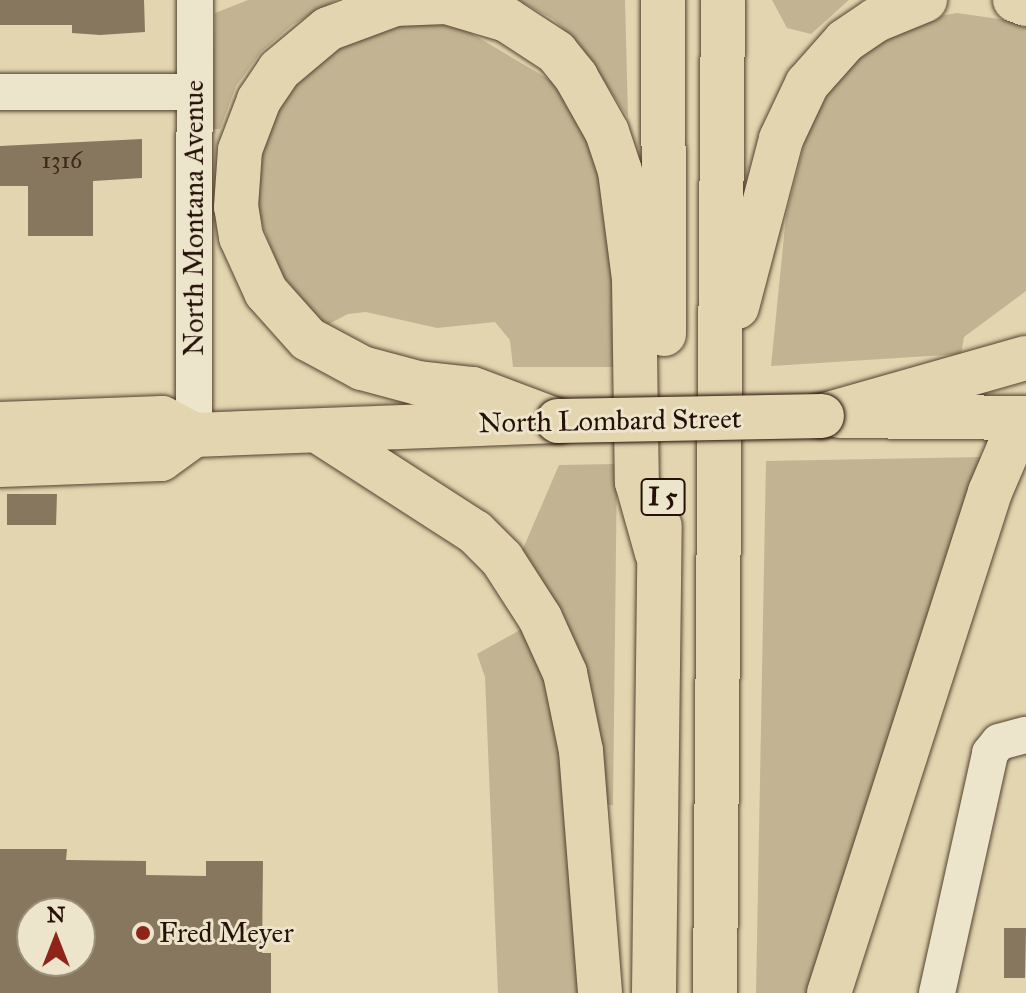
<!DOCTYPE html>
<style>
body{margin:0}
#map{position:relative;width:1026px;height:993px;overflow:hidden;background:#e2d5af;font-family:"IM FELL Great Primer",serif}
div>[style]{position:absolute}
.green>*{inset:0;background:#c2b492}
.building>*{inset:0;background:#87775e}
.roads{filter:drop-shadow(0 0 2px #544231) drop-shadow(0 0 2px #544231)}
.minor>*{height:36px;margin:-18px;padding:0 18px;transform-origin:18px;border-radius:18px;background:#ece4cb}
.major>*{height:44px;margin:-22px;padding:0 22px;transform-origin:22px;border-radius:22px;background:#e2d5af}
.highway>*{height:44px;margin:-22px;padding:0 22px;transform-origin:22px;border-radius:22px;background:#e2d5af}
.bridges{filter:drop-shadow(0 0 2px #251107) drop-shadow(0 0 2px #251107)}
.major-bridge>*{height:44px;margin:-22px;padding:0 22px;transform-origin:22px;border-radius:22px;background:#e2d5af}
.dots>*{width:22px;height:22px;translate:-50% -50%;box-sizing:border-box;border:4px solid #ece4cb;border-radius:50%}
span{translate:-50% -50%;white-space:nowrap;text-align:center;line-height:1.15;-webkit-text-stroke:6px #ece4cb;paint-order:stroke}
.number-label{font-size:24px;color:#3e2a1d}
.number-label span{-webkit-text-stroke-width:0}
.shield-label span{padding:2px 6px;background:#ece4cb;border:2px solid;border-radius:6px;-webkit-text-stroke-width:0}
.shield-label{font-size:26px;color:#251107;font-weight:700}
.street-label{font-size:28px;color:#251107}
.poi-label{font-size:28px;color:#251107}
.left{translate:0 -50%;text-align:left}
.north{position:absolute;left:16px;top:897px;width:80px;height:80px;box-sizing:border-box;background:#ece4cb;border:2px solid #9c907d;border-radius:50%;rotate:0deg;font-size:22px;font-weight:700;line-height:32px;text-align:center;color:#251107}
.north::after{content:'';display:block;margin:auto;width:28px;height:36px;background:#8f2418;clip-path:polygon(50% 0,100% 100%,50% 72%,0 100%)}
</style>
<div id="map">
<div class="green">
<div style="clip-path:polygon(248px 0,336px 0,292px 25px,261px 52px,236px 86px,220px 129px,212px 129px,215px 13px)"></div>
<div style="clip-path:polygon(518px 0,625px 0,628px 117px,578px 43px,553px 19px)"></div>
<div style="clip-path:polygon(772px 0,849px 0,811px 34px,787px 28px)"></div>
<div style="clip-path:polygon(957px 13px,1026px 23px,1026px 291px,964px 337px,961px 354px,771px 366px,786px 216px,815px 101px,856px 55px,928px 18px)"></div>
<div style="clip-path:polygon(452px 22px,560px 86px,595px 154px,610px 229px,618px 367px,513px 367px,510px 340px,495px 322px,437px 328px,366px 312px,348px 314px,325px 326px,281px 274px,257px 210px,257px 166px,273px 113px,310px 63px,380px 26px)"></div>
<div style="clip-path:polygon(981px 457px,810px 993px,756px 993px,766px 461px)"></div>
<div style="clip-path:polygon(617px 464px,613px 805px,604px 805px,593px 696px,563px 613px,522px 551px,559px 465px)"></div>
<div style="clip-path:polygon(527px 626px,543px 663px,562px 747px,579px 993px,498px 993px,485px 677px,477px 654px)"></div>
</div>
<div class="building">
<div style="clip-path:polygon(0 0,144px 0,145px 32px,100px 35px,72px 33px,72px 25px,0 25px)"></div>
<div style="clip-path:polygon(142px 139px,142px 178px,93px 181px,93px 236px,28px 236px,28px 186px,0 186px,0 146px)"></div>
<div style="clip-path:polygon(7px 494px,57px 494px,56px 525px,7px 525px)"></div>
<div style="clip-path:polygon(evenodd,0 849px,67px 849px,66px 860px,146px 861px,146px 875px,206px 876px,206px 861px,263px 861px,262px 953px,271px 953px,271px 993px,0 993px,0 849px,32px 913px,80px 913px,80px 961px,32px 961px,32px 913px)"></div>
<div style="clip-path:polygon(1004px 928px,1026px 928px,1025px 978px,1004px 978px)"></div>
</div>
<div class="roads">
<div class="minor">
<div style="left:0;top:92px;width:193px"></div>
<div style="left:194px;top:435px;width:435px;rotate:-89.9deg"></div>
<div style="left:937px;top:993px;width:246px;rotate:-77.5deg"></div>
<div style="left:990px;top:753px;width:14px;rotate:-51deg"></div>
<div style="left:999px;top:742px;width:28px;rotate:-15deg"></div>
</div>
<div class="major">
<div style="left:840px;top:416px;width:186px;rotate:0.6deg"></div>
<div style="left:0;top:424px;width:162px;rotate:-2.1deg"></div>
<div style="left:162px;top:418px;width:36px;rotate:28deg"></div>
<div style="left:194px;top:435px;width:364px;rotate:-2.2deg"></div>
<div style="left:0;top:465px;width:161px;rotate:-2.1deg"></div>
<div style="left:161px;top:459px;width:41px;rotate:-36deg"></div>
</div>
<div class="highway">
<div style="left:663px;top:0;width:334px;rotate:89.8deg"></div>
<div style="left:1015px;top:0;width:12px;rotate:20deg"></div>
<div style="left:737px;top:307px;width:174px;rotate:-75.3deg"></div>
<div style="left:781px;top:139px;width:61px;rotate:-64.7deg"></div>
<div style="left:807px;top:84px;width:57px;rotate:-48.5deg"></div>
<div style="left:845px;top:41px;width:37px;rotate:-34deg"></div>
<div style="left:876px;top:20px;width:53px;rotate:-22.2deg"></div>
<div style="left:822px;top:416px;width:212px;rotate:-15.9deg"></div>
<div style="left:558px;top:421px;width:91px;rotate:-159.4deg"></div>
<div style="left:473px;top:389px;width:55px;rotate:-173.8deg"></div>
<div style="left:418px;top:383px;width:58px;rotate:-165deg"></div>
<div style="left:362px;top:368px;width:61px;rotate:-151.8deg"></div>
<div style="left:308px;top:339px;width:63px;rotate:-131.8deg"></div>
<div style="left:266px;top:292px;width:60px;rotate:-114.4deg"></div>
<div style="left:241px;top:237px;width:30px;rotate:-99deg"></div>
<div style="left:236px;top:207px;width:57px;rotate:-86deg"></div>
<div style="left:240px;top:150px;width:53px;rotate:-69.2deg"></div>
<div style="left:259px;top:100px;width:36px;rotate:-56deg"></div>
<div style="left:279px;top:70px;width:64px;rotate:-39.9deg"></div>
<div style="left:328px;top:29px;width:72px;rotate:-20.5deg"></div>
<div style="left:395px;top:4px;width:51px;rotate:-2.2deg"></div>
<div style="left:446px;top:2px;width:64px;rotate:16.4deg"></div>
<div style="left:507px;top:20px;width:59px;rotate:33.1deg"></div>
<div style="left:556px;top:52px;width:32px;rotate:51deg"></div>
<div style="left:576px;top:77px;width:63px;rotate:60.6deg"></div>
<div style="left:607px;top:132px;width:41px;rotate:71.6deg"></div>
<div style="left:620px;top:171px;width:109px;rotate:82.6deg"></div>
<div style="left:634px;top:279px;width:203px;rotate:89.2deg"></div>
<div style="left:637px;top:482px;width:74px;rotate:74.3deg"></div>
<div style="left:318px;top:431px;width:187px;rotate:32.8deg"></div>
<div style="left:475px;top:532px;width:38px;rotate:45deg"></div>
<div style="left:502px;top:559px;width:70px;rotate:57.2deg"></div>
<div style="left:540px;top:618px;width:60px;rotate:65.6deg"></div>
<div style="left:565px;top:673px;width:80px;rotate:78.4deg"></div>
<div style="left:581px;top:751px;width:243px;rotate:85.5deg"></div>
<div style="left:654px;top:993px;width:467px;rotate:-89.3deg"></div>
<div style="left:715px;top:993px;width:993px;rotate:-89.54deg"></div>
<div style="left:829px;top:993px;width:526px;rotate:-72.18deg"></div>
<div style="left:990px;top:492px;width:46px;rotate:-66.8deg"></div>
<div style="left:1008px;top:450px;width:26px;rotate:-47deg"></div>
</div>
</div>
<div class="bridges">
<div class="major-bridge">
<div style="left:558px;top:421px;width:264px;rotate:-1.1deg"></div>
</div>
</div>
<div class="dots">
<div style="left:143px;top:933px;background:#8f2418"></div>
</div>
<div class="number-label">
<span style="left:62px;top:161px">1316</span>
</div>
<div class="shield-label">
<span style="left:663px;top:497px">I 5</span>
</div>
<div class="street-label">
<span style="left:194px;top:218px;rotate:-90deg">North Montana Avenue</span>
<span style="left:610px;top:421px;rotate:-1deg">North Lombard Street</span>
</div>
<div class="poi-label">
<span class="left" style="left:159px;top:933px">Fred Meyer</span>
</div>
<div class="north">N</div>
</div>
